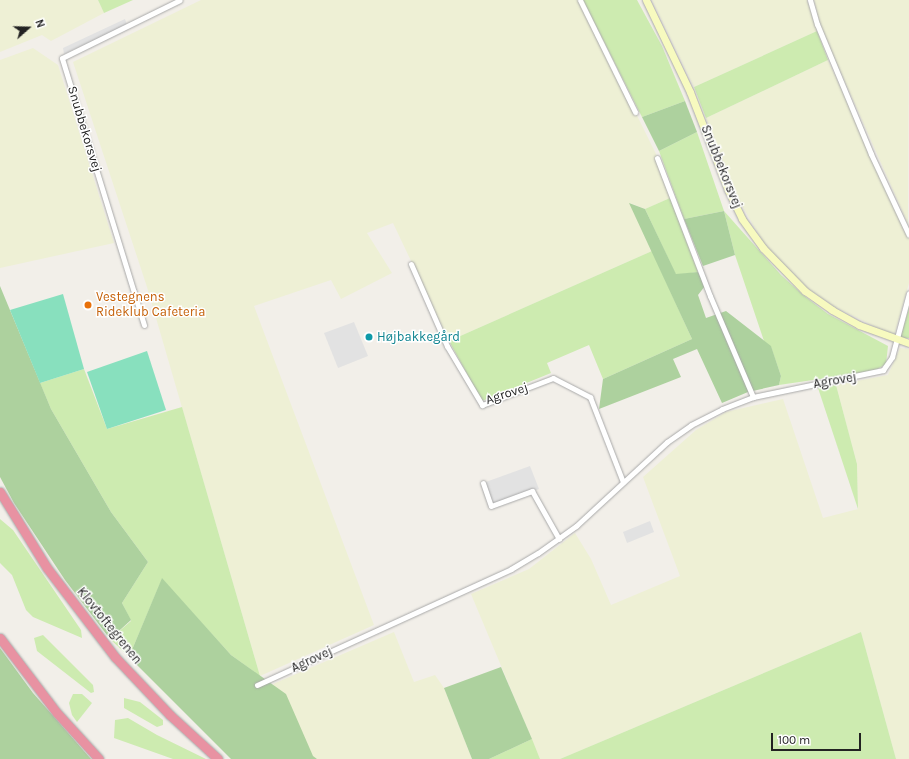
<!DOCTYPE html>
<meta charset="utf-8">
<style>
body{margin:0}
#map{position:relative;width:909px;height:759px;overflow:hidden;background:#f2efe9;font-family:Karla,sans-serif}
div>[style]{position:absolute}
.farmland>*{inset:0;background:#eef0d5}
.grass>*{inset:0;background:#cdebb0}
.forest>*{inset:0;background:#add19e}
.pitch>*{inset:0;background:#88e0be}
.parking>*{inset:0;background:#e2e2e2}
.roads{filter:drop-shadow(0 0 1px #a9a9a9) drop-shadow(0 0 1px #a9a9a9)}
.street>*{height:5px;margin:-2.5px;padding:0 2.5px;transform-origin:2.5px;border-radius:2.5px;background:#fff}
.secondary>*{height:7px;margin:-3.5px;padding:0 3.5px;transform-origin:3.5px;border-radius:3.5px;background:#f7fabf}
.highway>*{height:9px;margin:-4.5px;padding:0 4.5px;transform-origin:4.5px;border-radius:4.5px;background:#e892a2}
.dots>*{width:11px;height:11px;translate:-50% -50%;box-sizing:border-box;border:2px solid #fff;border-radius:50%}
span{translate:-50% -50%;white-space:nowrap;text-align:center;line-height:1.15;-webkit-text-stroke:3px #fff;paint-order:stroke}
.street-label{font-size:13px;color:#222}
.food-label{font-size:13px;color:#c56008}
.left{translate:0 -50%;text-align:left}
.culture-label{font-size:13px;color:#0d838f}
.north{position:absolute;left:8px;top:8px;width:40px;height:40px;-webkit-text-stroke:3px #fff;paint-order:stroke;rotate:70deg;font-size:11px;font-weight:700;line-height:16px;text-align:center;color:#222}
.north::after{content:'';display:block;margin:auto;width:14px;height:18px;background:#222;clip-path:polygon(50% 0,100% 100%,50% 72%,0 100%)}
.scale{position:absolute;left:771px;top:733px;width:90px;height:18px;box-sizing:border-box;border:2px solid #222;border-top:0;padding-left:5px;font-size:12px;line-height:14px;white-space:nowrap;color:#222;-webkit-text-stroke:3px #fff;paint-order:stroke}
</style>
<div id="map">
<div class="farmland">
<div style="clip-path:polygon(0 0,98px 0,104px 13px,51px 41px,42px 35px,0 52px)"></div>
<div style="clip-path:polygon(201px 0,580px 0,656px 154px,668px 186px,670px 198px,645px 209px,630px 203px,652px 251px,449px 341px,393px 223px,367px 233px,392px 273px,341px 299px,331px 280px,254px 306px,374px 625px,260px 676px,147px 287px,73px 62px)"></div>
<div style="clip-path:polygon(652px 0,807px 0,817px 31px,694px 87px)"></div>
<div style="clip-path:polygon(814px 0,909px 0,908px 224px,834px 57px,819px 21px)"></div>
<div style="clip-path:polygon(33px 48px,58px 65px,114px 243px,0 268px,0 60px)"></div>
<div style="clip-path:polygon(828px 60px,909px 239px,909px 283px,894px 336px,835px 307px,807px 288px,766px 247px,730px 185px,706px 118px)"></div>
<div style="clip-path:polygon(900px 348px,909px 349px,909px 759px,896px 759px,861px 632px,560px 759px,540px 759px,471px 594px,529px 569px,575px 533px,591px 559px,611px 605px,680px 576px,643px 477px,696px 430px,726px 412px,783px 399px,823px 518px,858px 509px,857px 464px,836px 385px,888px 375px)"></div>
<div style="clip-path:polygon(394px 632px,414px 682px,435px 675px,444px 688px,472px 759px,317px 759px,313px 757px,273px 684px)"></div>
</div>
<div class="grass">
<div style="clip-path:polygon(98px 0,133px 0,104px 13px)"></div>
<div style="clip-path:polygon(583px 0,637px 0,662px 46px,685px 101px,642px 117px)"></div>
<div style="clip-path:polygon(817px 31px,828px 60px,706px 118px,694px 87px)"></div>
<div style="clip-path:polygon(697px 132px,724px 211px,781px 275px,803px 295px,828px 314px,888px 346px,886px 364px,874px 371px,779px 385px,781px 376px,771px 347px,764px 341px,735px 255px,724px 211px,684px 219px,659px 151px)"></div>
<div style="clip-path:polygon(670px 198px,698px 272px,676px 275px,645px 209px)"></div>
<div style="clip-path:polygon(652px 251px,692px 339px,603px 379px,589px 345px,547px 363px,551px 373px,482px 401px,449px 341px)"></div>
<div style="clip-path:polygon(909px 308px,909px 338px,900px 338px)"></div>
<div style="clip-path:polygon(84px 369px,107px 429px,182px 407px,260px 676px,231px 655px,162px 579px,129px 657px,110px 639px,131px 621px,122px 603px,148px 562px,111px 512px,51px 409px,40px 383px)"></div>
<div style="clip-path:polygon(836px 385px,857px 464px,858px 509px,818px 388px)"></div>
<div style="clip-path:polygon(0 519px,13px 530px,81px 630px,82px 638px,33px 617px,26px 610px,12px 575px,0 563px)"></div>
<div style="clip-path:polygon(861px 632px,896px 759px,560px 759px)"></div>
<div style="clip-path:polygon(43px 635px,93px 685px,94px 692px,91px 693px,37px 651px,34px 638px)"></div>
<div style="clip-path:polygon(73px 694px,82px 694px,92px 703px,77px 722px,72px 715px,69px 703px)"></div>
<div style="clip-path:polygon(124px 698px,140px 702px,163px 720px,163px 725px,157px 727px,124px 708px)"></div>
<div style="clip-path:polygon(128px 718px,157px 735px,206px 759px,173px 759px,114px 738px,115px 720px)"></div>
<div style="clip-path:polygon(532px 739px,540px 759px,489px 759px)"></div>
</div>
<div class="forest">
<div style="clip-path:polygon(685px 101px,697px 132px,659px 151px,642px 117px)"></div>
<div style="clip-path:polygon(629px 203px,645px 209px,676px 274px,698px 272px,705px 286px,698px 295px,706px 318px,726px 311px,771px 346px,781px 376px,779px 385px,748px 392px,722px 403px,697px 349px,673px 359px,681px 377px,599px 409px,603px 379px,692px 339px)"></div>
<div style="clip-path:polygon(724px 211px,735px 255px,703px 266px,684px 219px)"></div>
<div style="clip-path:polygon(0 286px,51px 409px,111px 512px,148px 562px,122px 603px,131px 620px,110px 639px,65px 580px,14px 503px,0 477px)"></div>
<div style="clip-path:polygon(162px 578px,231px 655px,286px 694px,313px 756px,317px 759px,231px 759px,129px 657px)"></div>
<div style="clip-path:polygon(0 648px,33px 693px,91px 759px,0 759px)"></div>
<div style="clip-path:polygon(501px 667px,532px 739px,489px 759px,472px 759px,444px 688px)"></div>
</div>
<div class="pitch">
<div style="clip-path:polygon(63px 294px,84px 369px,40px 383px,10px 310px)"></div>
<div style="clip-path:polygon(147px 351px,166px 410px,107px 429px,87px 372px)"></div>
</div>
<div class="parking">
<div style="clip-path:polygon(125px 19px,127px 25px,64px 54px,63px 48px)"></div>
<div style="clip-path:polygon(354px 322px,368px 356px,338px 368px,324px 333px)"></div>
<div style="clip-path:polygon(530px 466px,539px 489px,491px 506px,483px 483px)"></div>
<div style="clip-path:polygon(650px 521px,654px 532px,627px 543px,623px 532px)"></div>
</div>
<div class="roads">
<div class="street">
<div style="left:580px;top:0;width:125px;rotate:63.8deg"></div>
<div style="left:810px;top:0;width:25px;rotate:74deg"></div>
<div style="left:817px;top:24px;width:141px;rotate:67.4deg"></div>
<div style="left:871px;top:154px;width:89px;rotate:64.9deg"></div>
<div style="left:657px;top:158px;width:148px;rotate:69deg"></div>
<div style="left:710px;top:296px;width:110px;rotate:66.9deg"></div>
<div style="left:411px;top:264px;width:90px;rotate:66.3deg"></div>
<div style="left:447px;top:346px;width:69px;rotate:59.3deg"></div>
<div style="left:482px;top:405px;width:76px;rotate:-20.8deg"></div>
<div style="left:553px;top:378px;width:42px;rotate:27.2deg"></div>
<div style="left:590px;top:397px;width:91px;rotate:68.8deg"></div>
<div style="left:144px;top:325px;width:279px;rotate:-107.1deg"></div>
<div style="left:62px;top:58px;width:131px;rotate:-26.2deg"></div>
<div style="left:483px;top:483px;width:24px;rotate:71deg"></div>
<div style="left:491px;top:506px;width:44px;rotate:-20.1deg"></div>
<div style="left:532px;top:491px;width:55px;rotate:60.6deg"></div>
<div style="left:257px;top:685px;width:279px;rotate:-24.5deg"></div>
<div style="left:511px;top:569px;width:31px;rotate:-31deg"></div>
<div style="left:538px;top:553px;width:47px;rotate:-35.4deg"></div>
<div style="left:576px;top:526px;width:124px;rotate:-42.7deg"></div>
<div style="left:667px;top:442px;width:29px;rotate:-35deg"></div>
<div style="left:691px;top:425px;width:35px;rotate:-27deg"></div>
<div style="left:722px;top:409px;width:33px;rotate:-21deg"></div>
<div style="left:753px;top:397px;width:133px;rotate:-11.7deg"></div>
<div style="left:883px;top:370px;width:16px;rotate:-55deg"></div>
<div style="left:892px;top:357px;width:66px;rotate:-75.1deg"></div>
</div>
<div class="secondary">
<div style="left:646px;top:0;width:102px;rotate:64.4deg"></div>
<div style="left:690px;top:92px;width:105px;rotate:68.8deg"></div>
<div style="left:728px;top:190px;width:32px;rotate:64deg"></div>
<div style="left:742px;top:219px;width:36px;rotate:54deg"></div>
<div style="left:763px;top:248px;width:60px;rotate:45.7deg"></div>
<div style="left:805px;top:291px;width:33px;rotate:35deg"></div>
<div style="left:832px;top:310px;width:31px;rotate:29deg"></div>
<div style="left:859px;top:325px;width:53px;rotate:19.8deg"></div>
</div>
<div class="highway">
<div style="left:0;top:492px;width:89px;rotate:58.3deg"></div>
<div style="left:47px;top:568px;width:112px;rotate:52.6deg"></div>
<div style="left:115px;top:657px;width:80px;rotate:46.5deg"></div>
<div style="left:170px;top:715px;width:65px;rotate:42.5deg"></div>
<div style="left:0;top:638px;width:94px;rotate:52.8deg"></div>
<div style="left:57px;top:713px;width:62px;rotate:47.6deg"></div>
</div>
</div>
<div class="dots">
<div style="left:88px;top:305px;background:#e8710a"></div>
<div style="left:369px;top:337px;background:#0f9aa8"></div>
</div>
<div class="street-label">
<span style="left:84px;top:129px;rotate:73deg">Snubbekorsvej</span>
<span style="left:721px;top:167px;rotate:68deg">Snubbekorsvej</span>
<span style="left:835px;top:381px;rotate:-10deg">Agrovej</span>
<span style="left:507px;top:394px;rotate:-18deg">Agrovej</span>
<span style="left:109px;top:626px;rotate:51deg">Klovtoftegrenen</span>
<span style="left:312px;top:660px;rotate:-25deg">Agrovej</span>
</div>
<div class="food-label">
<span class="left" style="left:96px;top:305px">Vestegnens<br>Rideklub Cafeteria</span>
</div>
<div class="culture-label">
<span class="left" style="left:377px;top:337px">Højbakkegård</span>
</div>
<div class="north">N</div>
<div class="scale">100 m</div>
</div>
